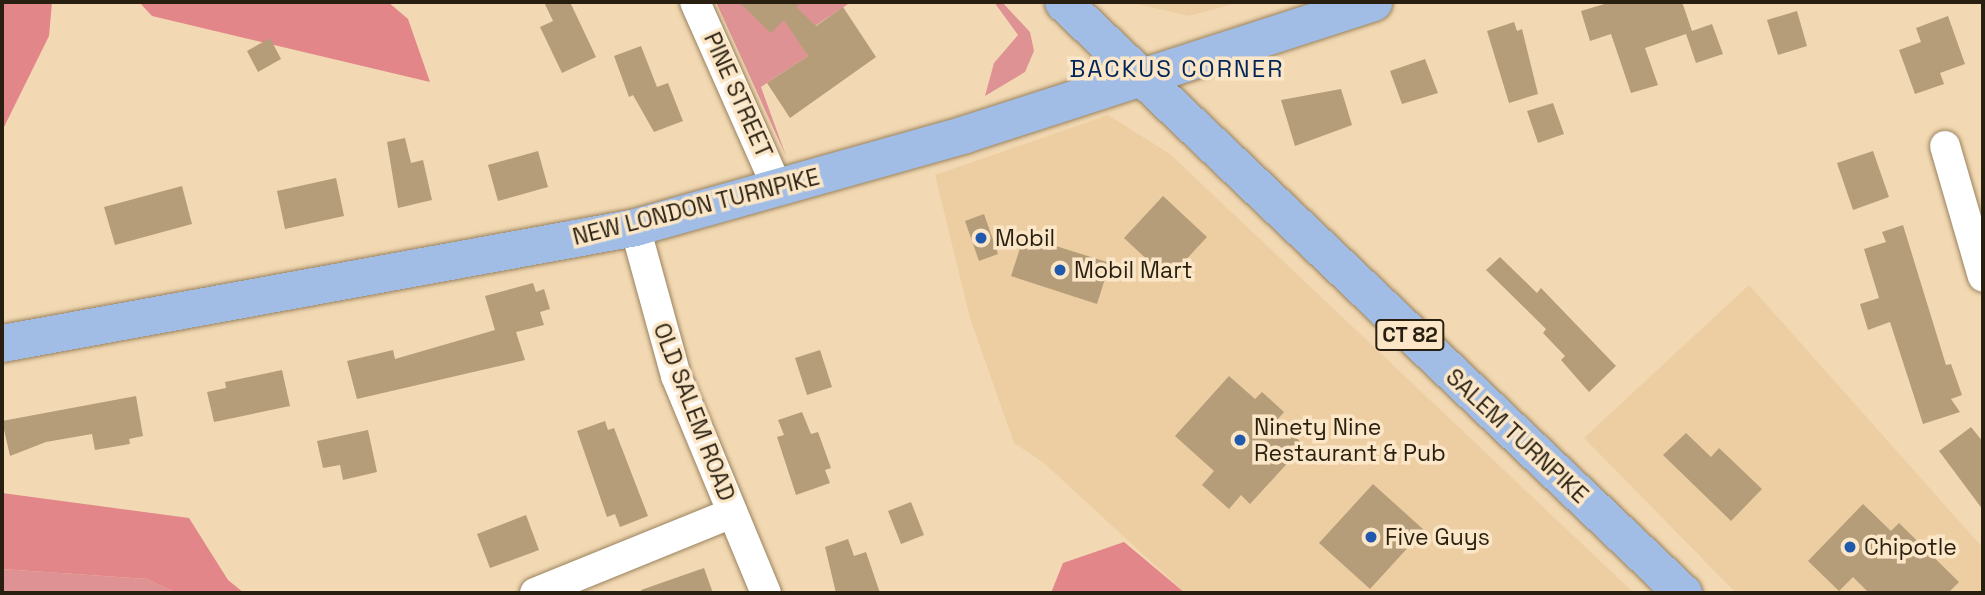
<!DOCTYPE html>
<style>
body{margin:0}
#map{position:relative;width:1985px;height:595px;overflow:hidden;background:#f2d9b3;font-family:"Space Grotesk",sans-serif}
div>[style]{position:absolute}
.built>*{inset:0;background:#eccea2}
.green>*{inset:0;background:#df9294}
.forest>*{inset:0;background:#e28689}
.building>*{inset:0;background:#b59d79}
.roads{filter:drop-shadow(0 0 2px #99825e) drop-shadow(0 0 2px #99825e)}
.minor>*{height:30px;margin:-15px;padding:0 15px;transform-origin:15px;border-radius:15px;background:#fff}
.major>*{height:37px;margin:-18.5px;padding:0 18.5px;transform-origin:18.5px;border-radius:18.5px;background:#a1bde6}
.dots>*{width:19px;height:19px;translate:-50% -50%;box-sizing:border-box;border:4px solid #fbe7c8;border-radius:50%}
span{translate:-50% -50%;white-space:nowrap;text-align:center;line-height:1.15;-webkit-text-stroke:7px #fbe7c8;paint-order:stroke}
.shield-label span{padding:2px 5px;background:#fbe7c8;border:2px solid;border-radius:5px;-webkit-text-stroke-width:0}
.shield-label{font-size:21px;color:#281f10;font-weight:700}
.street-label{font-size:23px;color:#281f10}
.poi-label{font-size:23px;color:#281f10}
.left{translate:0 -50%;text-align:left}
.neighbourhood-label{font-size:24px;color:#022659;letter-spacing:2px}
.frame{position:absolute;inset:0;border:4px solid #281f10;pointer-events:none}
</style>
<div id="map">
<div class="built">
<div style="clip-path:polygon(1129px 2px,1240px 2px,1189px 16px)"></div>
<div style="clip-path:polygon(1108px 115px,1170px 154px,1634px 593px,1185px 593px,1044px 463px,1014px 443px,970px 318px,935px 175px)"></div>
<div style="clip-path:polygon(1749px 285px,1983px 548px,1983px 593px,1736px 593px,1584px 438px)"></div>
</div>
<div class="green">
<div style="clip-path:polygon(716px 2px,860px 2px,851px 2px,812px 28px,801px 45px,808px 56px,761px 87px,786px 156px)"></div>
<div style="clip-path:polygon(994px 2px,1002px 2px,1030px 32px,1034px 51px,1025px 72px,985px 96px,994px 63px,1018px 35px)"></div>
<div style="clip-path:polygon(2px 569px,147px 579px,176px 593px,2px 593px)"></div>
</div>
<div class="forest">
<div style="clip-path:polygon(2px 2px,52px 2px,49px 36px,2px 131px)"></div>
<div style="clip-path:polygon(139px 2px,388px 2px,408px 19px,430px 82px,152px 16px)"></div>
<div style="clip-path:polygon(2px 493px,189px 518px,228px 580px,244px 593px,176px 593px,147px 579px,2px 569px)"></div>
<div style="clip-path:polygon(1124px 542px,1185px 593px,1051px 593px,1063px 563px)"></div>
</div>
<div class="building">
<div style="clip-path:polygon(544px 2px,570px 2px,596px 57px,562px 73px,540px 27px,553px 21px)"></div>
<div style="clip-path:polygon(739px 2px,801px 2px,796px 7px,816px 26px,843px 7px,876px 57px,790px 118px,767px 83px,808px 56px,784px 20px,771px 33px)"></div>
<div style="clip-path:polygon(1611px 2px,1682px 2px,1692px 31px,1712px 24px,1723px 54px,1696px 63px,1686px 34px,1645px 48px,1658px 85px,1631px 93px,1611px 34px,1590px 41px,1581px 11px)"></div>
<div style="clip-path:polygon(1797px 11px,1807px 46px,1778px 55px,1767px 20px)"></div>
<div style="clip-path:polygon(1948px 16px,1965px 64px,1940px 73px,1944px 84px,1915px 94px,1899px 50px,1921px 42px,1916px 28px)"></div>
<div style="clip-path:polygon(1514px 22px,1517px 31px,1522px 29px,1538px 94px,1509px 103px,1487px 31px)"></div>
<div style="clip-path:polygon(270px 38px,281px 59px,258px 72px,247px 51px)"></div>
<div style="clip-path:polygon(641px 46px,657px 87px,668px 83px,683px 121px,654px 132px,633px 95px,629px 97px,614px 56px)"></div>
<div style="clip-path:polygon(1425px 59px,1438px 93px,1402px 104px,1390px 71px)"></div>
<div style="clip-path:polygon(1341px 89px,1352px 125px,1295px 146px,1281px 100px)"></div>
<div style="clip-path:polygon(1553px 103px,1564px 134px,1538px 143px,1527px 111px)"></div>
<div style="clip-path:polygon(405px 138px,411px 163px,423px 160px,432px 200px,398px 208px,387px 142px)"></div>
<div style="clip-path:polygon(538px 151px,548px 187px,498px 201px,488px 165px)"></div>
<div style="clip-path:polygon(1873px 151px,1889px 197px,1853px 210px,1837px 163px)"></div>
<div style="clip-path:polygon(336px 178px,344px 216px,285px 229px,277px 191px)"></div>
<div style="clip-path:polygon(182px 186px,192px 224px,115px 245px,104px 207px)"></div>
<div style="clip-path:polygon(1163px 196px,1207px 237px,1168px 279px,1124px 238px)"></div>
<div style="clip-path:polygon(984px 214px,998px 254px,979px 261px,965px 221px)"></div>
<div style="clip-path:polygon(1903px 225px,1946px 365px,1951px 364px,1962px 395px,1951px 399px,1960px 412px,1923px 424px,1890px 322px,1868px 330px,1860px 304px,1879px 298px,1864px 249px,1886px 242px,1882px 232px)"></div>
<div style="clip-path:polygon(1024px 236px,1110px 263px,1097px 304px,1011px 276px)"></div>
<div style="clip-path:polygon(1500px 257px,1537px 293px,1541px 288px,1616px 366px,1589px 392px,1561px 360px,1565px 356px,1543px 333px,1546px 329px,1486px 270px)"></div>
<div style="clip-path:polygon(533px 283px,536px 292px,544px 289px,550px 309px,540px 312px,544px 325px,516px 332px,525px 360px,357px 399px,347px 361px,393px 350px,395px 359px,495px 330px,485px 296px)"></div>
<div style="clip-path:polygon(820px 350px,832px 387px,807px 395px,795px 358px)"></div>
<div style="clip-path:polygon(282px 370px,290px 406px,214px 422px,207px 392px,226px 388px,225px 382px)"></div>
<div style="clip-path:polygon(1229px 376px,1255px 399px,1262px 392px,1284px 412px,1277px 420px,1304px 445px,1250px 504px,1241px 495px,1229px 509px,1202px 485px,1214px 471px,1175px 436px)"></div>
<div style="clip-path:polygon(136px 396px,143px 436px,129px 439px,130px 444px,95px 450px,92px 434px,46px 442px,10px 456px,2px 421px)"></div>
<div style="clip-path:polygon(802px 412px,811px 434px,818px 432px,831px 468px,825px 470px,830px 483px,796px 495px,777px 437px,784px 435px,778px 420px)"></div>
<div style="clip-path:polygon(605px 421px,608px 430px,614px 428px,648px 516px,620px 527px,615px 514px,607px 517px,577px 431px)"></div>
<div style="clip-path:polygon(1971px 427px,1983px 442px,1983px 510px,1939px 451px)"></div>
<div style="clip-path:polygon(368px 430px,377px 472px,343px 480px,340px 465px,323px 468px,317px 441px)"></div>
<div style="clip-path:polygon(1686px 433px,1711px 457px,1719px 448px,1762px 489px,1731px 521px,1663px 455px)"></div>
<div style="clip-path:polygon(1373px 484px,1424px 530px,1370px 589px,1319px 543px)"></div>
<div style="clip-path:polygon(911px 502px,924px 535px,901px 544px,888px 511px)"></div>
<div style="clip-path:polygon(1863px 504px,1891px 531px,1899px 523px,1959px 582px,1948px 593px,1869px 593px,1853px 577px,1839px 591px,1808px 561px)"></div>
<div style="clip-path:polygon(526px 515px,539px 550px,490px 568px,477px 534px)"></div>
<div style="clip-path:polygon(848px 539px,854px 556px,866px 552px,880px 593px,836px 593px,825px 547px)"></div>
<div style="clip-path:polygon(704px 568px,713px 593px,642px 593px,641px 590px)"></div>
</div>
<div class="roads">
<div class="minor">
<div style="left:695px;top:2px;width:205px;rotate:66.1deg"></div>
<div style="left:1945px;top:146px;width:136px;rotate:73.8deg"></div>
<div style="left:635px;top:227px;width:155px;rotate:74.6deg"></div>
<div style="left:676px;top:376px;width:235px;rotate:67.5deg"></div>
<div style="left:535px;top:593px;width:213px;rotate:-22.1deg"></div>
</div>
<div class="major">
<div style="left:1063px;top:2px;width:857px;rotate:43.63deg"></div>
<div style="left:2px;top:343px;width:644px;rotate:-10.38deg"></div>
<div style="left:635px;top:227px;width:343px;rotate:-15.7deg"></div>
<div style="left:965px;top:134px;width:429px;rotate:-17.9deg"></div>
</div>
</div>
<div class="dots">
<div style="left:981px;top:238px;background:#215aac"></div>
<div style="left:1060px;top:270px;background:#215aac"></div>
<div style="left:1240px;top:440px;background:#215aac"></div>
<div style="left:1371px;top:537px;background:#215aac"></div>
<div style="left:1850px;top:547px;background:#215aac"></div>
</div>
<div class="shield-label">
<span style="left:1410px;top:335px">CT 82</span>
</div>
<div class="street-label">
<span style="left:738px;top:95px;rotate:66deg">PINE STREET</span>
<span style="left:696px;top:207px;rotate:-14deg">NEW LONDON TURNPIKE</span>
<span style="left:694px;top:412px;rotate:69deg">OLD SALEM ROAD</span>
<span style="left:1517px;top:436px;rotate:43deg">SALEM TURNPIKE</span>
</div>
<div class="poi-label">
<span class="left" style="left:995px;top:238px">Mobil</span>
<span class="left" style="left:1074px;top:270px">Mobil Mart</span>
<span class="left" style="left:1254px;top:440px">Ninety Nine<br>Restaurant &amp; Pub</span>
<span class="left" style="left:1385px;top:537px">Five Guys</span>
<span class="left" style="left:1864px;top:547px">Chipotle</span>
</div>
<div class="neighbourhood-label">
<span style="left:1177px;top:69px">BACKUS CORNER</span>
</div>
<div class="frame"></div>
</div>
